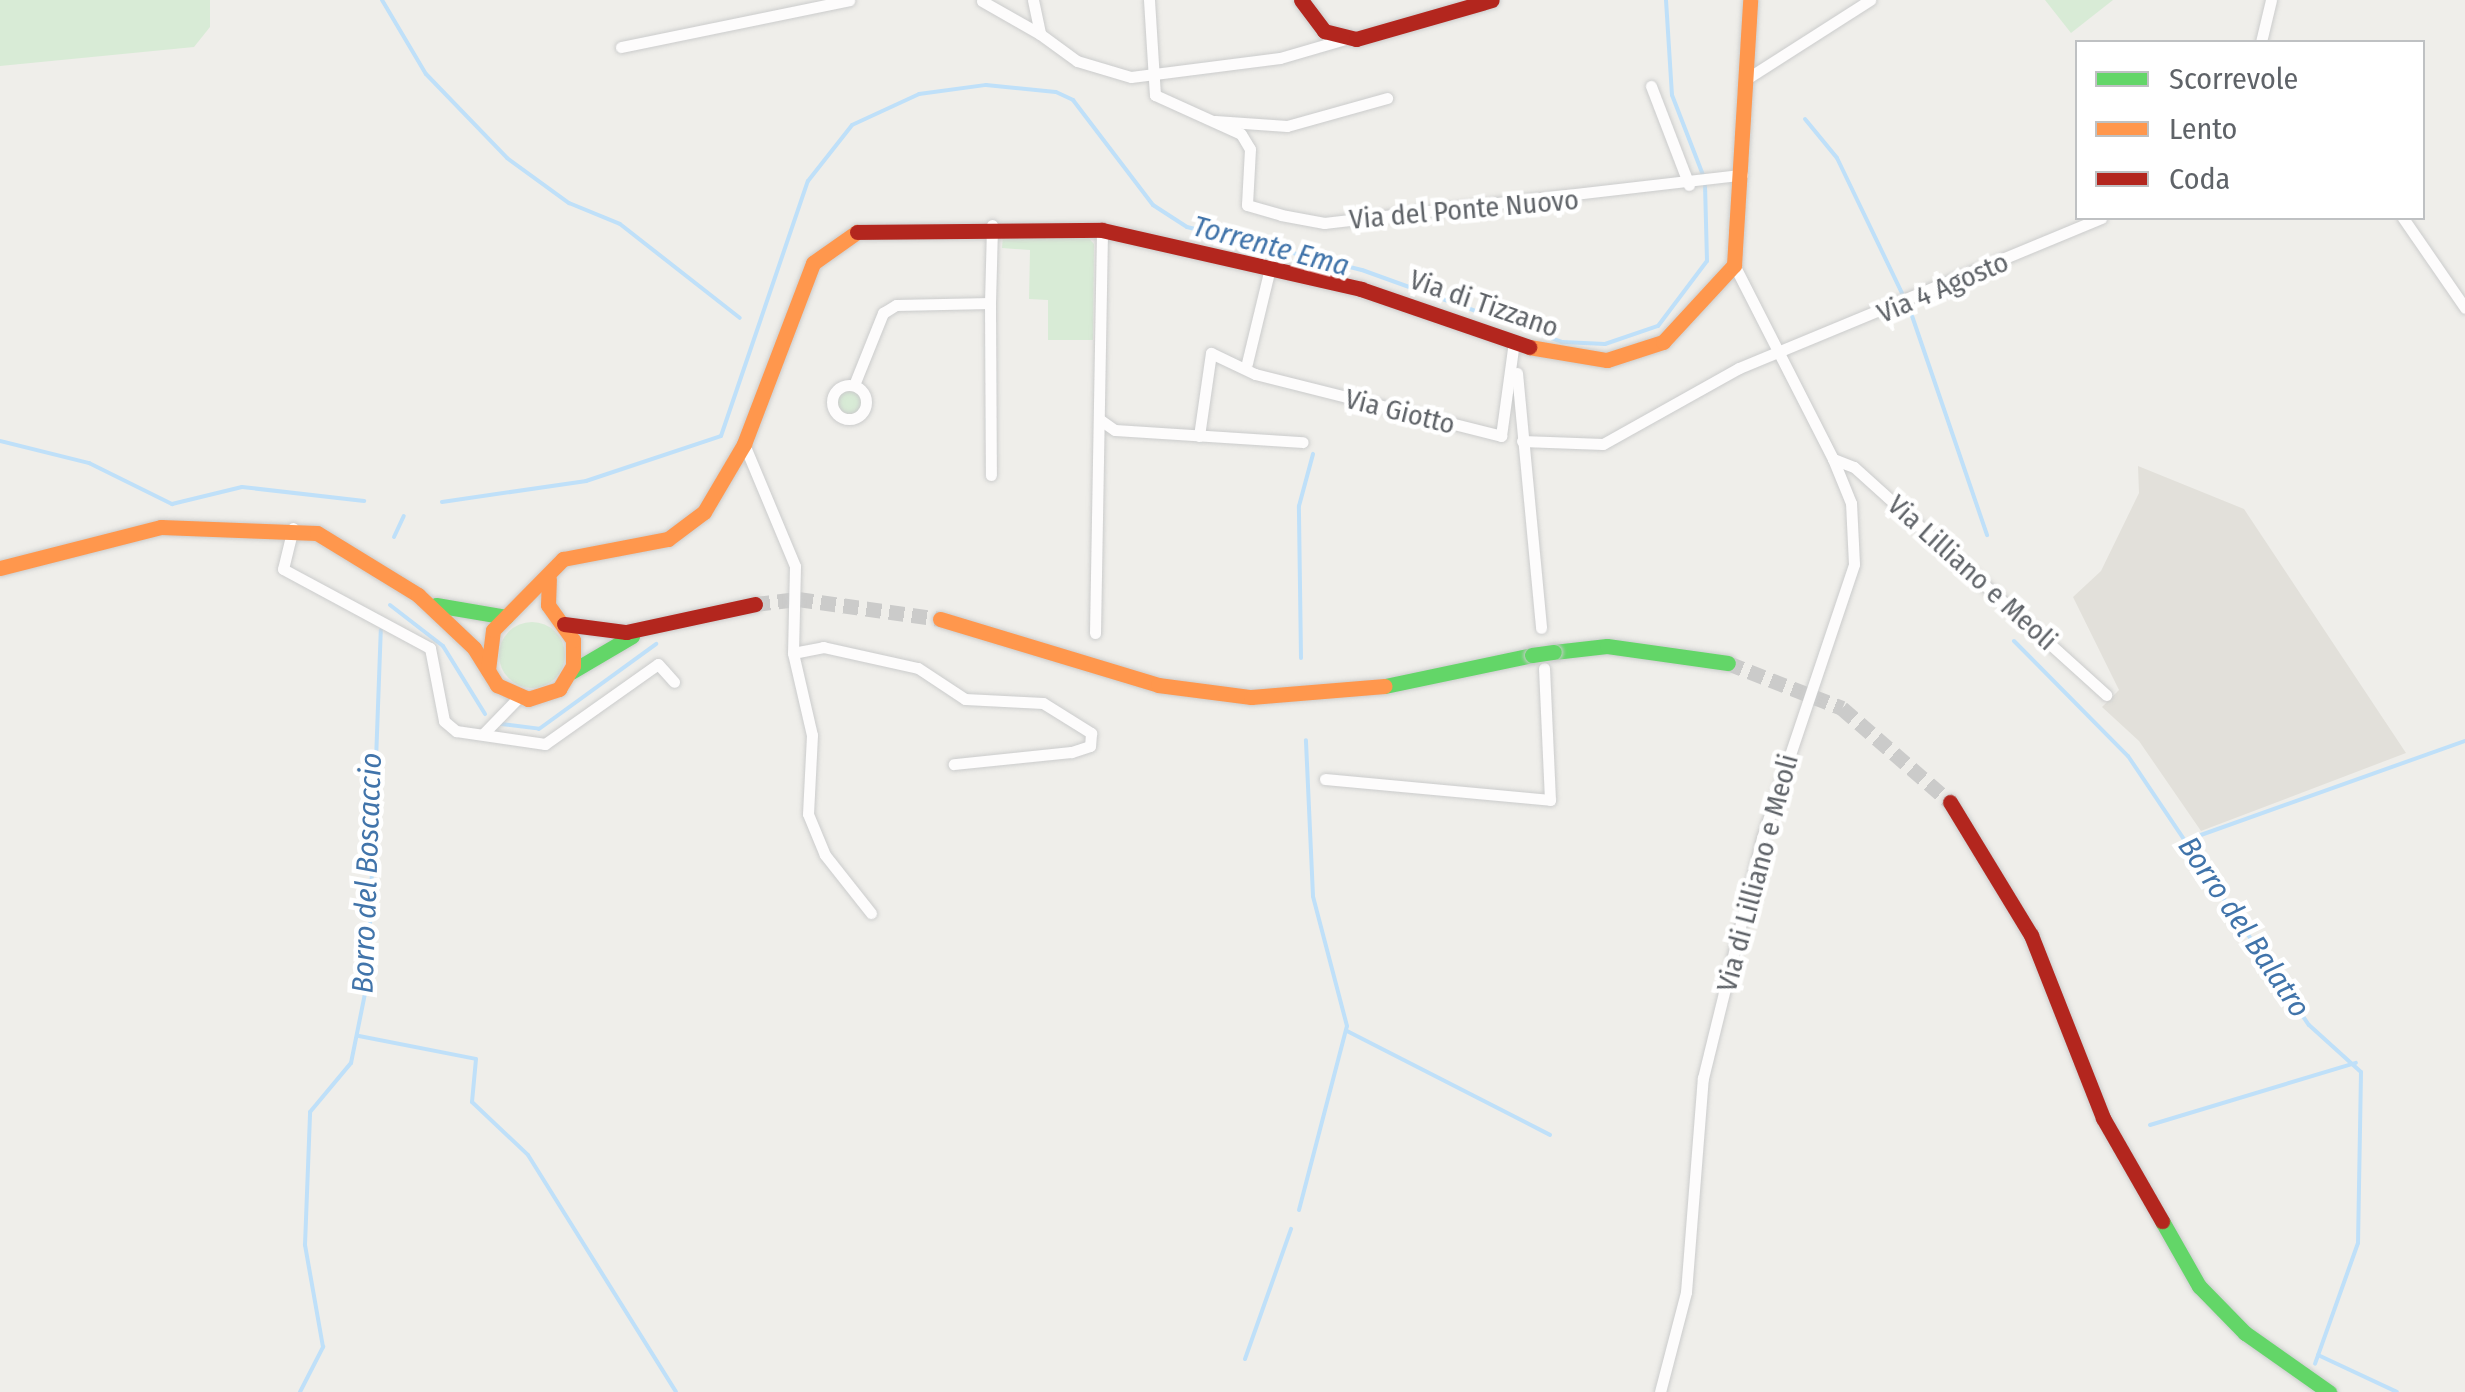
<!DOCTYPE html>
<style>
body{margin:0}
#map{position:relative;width:2465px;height:1392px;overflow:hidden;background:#efeeea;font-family:"Fira Sans Condensed",sans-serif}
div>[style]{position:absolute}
.education>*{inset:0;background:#e2e0da}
.green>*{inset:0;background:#d8ebd6}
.round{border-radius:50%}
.stream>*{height:4px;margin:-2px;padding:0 2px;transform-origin:2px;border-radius:2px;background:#bfe0f9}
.secondary-tunnel>*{height:15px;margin-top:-7.5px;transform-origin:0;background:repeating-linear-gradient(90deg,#cbcbca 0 15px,transparent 0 23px)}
.roads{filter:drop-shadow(0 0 2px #cbcccc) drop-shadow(0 0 2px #cbcccc)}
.street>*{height:11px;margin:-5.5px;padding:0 5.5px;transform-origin:5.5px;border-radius:5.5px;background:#fdfcfc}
.street>.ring{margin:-5.5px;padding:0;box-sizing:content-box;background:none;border:11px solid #fdfcfc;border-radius:50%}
.fast>*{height:15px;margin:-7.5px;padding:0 7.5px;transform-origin:7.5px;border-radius:7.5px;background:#63d668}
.slow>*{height:15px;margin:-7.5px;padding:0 7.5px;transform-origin:7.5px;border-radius:7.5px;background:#ff974d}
.jam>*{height:15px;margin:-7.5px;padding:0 7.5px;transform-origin:7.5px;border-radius:7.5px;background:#b3261e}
.bridges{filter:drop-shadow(0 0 2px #cacacb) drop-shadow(0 0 2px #cacacb)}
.fast-bridge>*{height:15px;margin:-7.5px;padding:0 7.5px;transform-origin:7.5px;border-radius:7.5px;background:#63d668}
span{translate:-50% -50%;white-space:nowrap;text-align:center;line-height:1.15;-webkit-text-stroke:9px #fff;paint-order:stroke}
.street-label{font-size:28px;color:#5f6368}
.water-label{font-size:30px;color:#4174aa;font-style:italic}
.legend{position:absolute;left:2075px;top:40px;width:350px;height:180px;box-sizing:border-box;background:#fff;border:2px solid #bfc1c3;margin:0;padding:12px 18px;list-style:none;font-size:30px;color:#5f6368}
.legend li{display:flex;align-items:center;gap:20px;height:50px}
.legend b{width:50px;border:2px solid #bfc1c3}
</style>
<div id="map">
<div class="education">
<div style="clip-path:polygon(2138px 466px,2244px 509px,2406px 753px,2201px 831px,2139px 741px,2102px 707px,2119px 690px,2073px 597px,2101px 571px,2139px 493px)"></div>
</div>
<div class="green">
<div style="clip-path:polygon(0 0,210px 0,210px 27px,194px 47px,0 66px)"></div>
<div style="clip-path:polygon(2045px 0,2113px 0,2071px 33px)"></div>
<div style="clip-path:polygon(1003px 234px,1086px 235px,1094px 244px,1093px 340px,1048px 340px,1048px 300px,1029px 299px,1030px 250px,1002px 248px)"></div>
<div class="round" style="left:838px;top:390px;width:24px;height:24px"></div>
<div class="round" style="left:499px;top:622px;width:66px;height:66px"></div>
</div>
<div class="stream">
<div style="left:382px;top:0;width:86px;rotate:59.3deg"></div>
<div style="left:426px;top:74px;width:117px;rotate:46deg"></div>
<div style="left:507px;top:158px;width:77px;rotate:36deg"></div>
<div style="left:569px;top:203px;width:55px;rotate:22.4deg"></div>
<div style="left:620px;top:224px;width:152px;rotate:38.1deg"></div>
<div style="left:1666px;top:0;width:95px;rotate:86.4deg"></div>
<div style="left:1672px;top:95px;width:86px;rotate:68.8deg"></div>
<div style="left:1805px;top:119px;width:50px;rotate:50.6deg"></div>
<div style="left:1837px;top:158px;width:154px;rotate:64.3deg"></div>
<div style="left:1910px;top:310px;width:238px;rotate:71.1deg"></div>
<div style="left:0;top:441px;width:92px;rotate:13.9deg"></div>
<div style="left:89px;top:463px;width:93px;rotate:26.3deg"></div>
<div style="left:172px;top:504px;width:72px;rotate:-13.7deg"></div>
<div style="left:242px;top:487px;width:123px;rotate:6.5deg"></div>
<div style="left:442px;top:502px;width:146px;rotate:-8.3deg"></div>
<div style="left:586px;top:481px;width:142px;rotate:-18.4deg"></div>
<div style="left:721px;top:436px;width:269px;rotate:-71.2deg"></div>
<div style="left:808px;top:181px;width:71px;rotate:-51.8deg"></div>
<div style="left:852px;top:125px;width:74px;rotate:-24.8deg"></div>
<div style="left:919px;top:94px;width:68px;rotate:-7.7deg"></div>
<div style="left:986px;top:85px;width:70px;rotate:5.7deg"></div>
<div style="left:1056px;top:92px;width:19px;rotate:25deg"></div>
<div style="left:1073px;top:100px;width:132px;rotate:52.7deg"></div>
<div style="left:1153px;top:205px;width:40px;rotate:32.9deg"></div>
<div style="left:1187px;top:227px;width:180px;rotate:13.8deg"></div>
<div style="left:1362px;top:270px;width:213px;rotate:19.8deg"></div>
<div style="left:1562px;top:342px;width:43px;rotate:2.7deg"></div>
<div style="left:1605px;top:344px;width:56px;rotate:-18.8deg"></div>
<div style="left:1658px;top:326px;width:81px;rotate:-53deg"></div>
<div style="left:1707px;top:261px;width:76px;rotate:-91.5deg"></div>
<div style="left:394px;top:537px;width:23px;rotate:-65deg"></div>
<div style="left:390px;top:605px;width:67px;rotate:37.7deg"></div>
<div style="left:443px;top:646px;width:80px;rotate:58.3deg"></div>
<div style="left:2014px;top:641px;width:162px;rotate:45.3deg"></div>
<div style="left:2128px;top:756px;width:324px;rotate:56.1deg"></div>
<div style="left:2309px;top:1025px;width:70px;rotate:42.1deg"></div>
<div style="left:2361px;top:1072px;width:171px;rotate:91deg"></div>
<div style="left:2358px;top:1243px;width:128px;rotate:109.6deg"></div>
<div style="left:1301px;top:658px;width:152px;rotate:-90.8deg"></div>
<div style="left:1299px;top:506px;width:54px;rotate:-74.9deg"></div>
<div style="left:501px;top:724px;width:38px;rotate:7deg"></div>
<div style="left:539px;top:729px;width:145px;rotate:-36deg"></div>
<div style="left:2198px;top:836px;width:283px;rotate:-19.6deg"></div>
<div style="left:1347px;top:1031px;width:228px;rotate:27.1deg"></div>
<div style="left:359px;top:1036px;width:119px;rotate:11.1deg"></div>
<div style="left:476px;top:1059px;width:43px;rotate:95.3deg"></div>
<div style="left:472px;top:1102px;width:77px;rotate:43.4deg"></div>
<div style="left:528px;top:1155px;width:279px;rotate:58deg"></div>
<div style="left:2150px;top:1125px;width:215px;rotate:-16.8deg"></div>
<div style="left:1299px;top:1210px;width:190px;rotate:-75.4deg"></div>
<div style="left:1347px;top:1026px;width:134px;rotate:-104.7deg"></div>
<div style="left:1313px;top:896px;width:156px;rotate:-92.6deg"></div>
<div style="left:2318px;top:1355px;width:87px;rotate:25.1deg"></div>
<div style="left:1245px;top:1359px;width:138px;rotate:-70.5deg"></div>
<div style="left:300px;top:1392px;width:51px;rotate:-62.9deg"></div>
<div style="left:323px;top:1347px;width:104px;rotate:-100deg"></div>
<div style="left:305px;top:1245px;width:133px;rotate:-87.8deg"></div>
<div style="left:310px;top:1112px;width:64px;rotate:-50.1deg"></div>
<div style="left:351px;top:1063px;width:86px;rotate:-78.6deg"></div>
<div style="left:368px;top:979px;width:349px;rotate:-87.9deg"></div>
</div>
<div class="secondary-tunnel">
<div style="left:755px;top:604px;width:43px;rotate:-6.6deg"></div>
<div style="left:798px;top:599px;width:143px;rotate:8deg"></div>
<div style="left:1728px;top:663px;width:123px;rotate:21.5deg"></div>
<div style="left:1842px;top:708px;width:143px;rotate:41deg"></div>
</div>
<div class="roads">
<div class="street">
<div style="left:1033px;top:0;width:35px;rotate:78deg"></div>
<div style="left:1040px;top:34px;width:46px;rotate:36.1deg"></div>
<div style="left:1077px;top:61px;width:56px;rotate:16.5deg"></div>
<div style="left:1131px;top:77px;width:150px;rotate:-7.3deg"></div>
<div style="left:1280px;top:58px;width:68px;rotate:-16.3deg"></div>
<div style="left:1149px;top:0;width:95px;rotate:86.4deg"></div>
<div style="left:1155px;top:95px;width:94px;rotate:24.4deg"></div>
<div style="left:1241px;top:134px;width:17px;rotate:59deg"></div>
<div style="left:1250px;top:149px;width:56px;rotate:93.1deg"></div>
<div style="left:1247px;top:205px;width:35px;rotate:16deg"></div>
<div style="left:1281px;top:215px;width:44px;rotate:10.5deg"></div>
<div style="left:1324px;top:223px;width:421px;rotate:-6.6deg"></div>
<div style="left:982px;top:1px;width:67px;rotate:29.6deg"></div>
<div style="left:2261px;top:42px;width:43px;rotate:-76.6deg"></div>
<div style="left:621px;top:47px;width:233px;rotate:-11.6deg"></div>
<div style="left:1748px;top:78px;width:145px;rotate:-32.6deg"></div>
<div style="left:1651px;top:86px;width:106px;rotate:69deg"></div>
<div style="left:1215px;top:121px;width:72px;rotate:4deg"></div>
<div style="left:1287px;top:126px;width:104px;rotate:-15.6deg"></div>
<div style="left:2403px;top:218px;width:109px;rotate:55.4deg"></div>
<div style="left:990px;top:303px;width:172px;rotate:89.7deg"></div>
<div style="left:1247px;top:363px;width:102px;rotate:-76.4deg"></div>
<div style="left:1517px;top:373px;width:256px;rotate:84.6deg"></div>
<div class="ring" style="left:832px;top:385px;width:23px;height:23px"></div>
<div style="left:854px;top:385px;width:78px;rotate:-68.1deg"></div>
<div style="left:883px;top:313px;width:15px;rotate:-32deg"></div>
<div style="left:896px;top:305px;width:94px;rotate:-1.2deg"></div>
<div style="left:990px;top:303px;width:78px;rotate:-88.5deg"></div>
<div style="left:1099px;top:419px;width:19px;rotate:35deg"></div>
<div style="left:1115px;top:430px;width:188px;rotate:3.7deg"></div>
<div style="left:1199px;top:436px;width:84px;rotate:-81.8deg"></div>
<div style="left:1211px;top:353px;width:49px;rotate:25.5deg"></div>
<div style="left:1255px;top:374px;width:254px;rotate:14.1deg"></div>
<div style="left:1501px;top:436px;width:96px;rotate:-82.2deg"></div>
<div style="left:1522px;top:441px;width:81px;rotate:2.1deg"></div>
<div style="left:1603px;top:444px;width:156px;rotate:-29.2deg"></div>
<div style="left:1739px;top:368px;width:392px;rotate:-22.5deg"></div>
<div style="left:744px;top:444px;width:132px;rotate:67.3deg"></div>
<div style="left:795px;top:566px;width:87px;rotate:91.3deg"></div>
<div style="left:793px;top:653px;width:84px;rotate:77deg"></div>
<div style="left:812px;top:735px;width:79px;rotate:92.9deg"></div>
<div style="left:808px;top:814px;width:44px;rotate:67.5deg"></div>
<div style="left:825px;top:855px;width:74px;rotate:51.6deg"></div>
<div style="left:1833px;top:459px;width:22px;rotate:21deg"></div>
<div style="left:1854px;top:467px;width:340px;rotate:42.1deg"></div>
<div style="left:293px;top:528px;width:42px;rotate:103.7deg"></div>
<div style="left:283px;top:569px;width:167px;rotate:28.3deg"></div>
<div style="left:430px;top:648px;width:74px;rotate:79.1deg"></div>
<div style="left:444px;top:721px;width:16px;rotate:40deg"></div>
<div style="left:456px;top:731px;width:90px;rotate:8.3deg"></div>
<div style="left:545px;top:744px;width:138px;rotate:-35.3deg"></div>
<div style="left:658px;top:664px;width:24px;rotate:48deg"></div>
<div style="left:1095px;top:633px;width:403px;rotate:-89deg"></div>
<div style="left:793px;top:653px;width:31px;rotate:-11deg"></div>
<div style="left:823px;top:647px;width:97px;rotate:12.5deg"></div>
<div style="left:918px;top:668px;width:56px;rotate:33.4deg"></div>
<div style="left:965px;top:699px;width:78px;rotate:2.9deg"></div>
<div style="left:1043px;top:703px;width:57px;rotate:32deg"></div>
<div style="left:1091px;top:733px;width:13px;rotate:94deg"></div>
<div style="left:1090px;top:746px;width:20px;rotate:162deg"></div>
<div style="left:1071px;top:752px;width:118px;rotate:174.1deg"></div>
<div style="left:484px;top:733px;width:50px;rotate:-45.8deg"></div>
<div style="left:1325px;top:779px;width:226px;rotate:5.3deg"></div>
<div style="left:1550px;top:800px;width:132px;rotate:-92.6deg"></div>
<div style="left:1660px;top:1392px;width:103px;rotate:-75.4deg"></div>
<div style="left:1686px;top:1292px;width:215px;rotate:-85.5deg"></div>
<div style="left:1703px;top:1078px;width:247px;rotate:-76.2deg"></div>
<div style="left:1762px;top:838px;width:289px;rotate:-71.4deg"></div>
<div style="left:1854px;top:564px;width:61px;rotate:-92.8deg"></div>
<div style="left:1851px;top:503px;width:48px;rotate:-112.2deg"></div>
<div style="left:1833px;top:459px;width:218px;rotate:-117deg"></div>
</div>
<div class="fast">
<div style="left:436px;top:605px;width:71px;rotate:9.7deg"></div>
<div style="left:1554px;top:652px;width:53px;rotate:-6.5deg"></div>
<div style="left:1607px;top:646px;width:122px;rotate:8deg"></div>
<div style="left:571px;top:672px;width:71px;rotate:-30.5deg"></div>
<div style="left:1385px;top:686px;width:150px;rotate:-11.9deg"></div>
<div style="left:2162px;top:1221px;width:75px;rotate:60.4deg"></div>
<div style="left:2199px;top:1286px;width:66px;rotate:45.6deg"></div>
<div style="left:2245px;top:1333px;width:103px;rotate:35.1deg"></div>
</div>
<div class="slow">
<div style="left:1529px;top:347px;width:79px;rotate:9.5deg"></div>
<div style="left:1607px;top:360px;width:59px;rotate:-17.8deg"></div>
<div style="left:1663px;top:342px;width:105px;rotate:-47.3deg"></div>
<div style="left:1734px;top:265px;width:265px;rotate:-86.5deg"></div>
<div style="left:0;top:568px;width:166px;rotate:-14.3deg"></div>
<div style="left:161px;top:527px;width:156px;rotate:2.2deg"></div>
<div style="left:317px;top:533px;width:119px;rotate:31.5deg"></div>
<div style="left:418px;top:595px;width:77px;rotate:43.4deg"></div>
<div style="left:474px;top:648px;width:44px;rotate:58.1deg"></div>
<div style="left:497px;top:685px;width:34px;rotate:24deg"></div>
<div style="left:528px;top:699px;width:33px;rotate:-18deg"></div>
<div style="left:559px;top:689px;width:27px;rotate:-59deg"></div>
<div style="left:573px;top:666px;width:26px;rotate:-90deg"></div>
<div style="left:573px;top:640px;width:43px;rotate:-125.5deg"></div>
<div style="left:548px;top:605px;width:26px;rotate:-88deg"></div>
<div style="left:940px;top:619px;width:228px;rotate:16.8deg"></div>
<div style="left:1158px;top:685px;width:94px;rotate:7.4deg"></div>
<div style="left:1251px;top:697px;width:134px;rotate:-4.7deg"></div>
<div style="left:488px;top:670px;width:40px;rotate:-82.9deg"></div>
<div style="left:493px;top:630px;width:100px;rotate:-45.4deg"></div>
<div style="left:563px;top:559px;width:107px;rotate:-10.8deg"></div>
<div style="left:668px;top:539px;width:45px;rotate:-36.9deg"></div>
<div style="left:704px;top:512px;width:79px;rotate:-59.5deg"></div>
<div style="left:744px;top:444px;width:194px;rotate:-69.1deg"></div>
<div style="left:813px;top:263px;width:54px;rotate:-35.2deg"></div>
</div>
<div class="jam">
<div style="left:1301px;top:0;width:39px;rotate:53deg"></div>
<div style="left:1324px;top:31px;width:33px;rotate:14deg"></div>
<div style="left:1356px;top:39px;width:141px;rotate:-16deg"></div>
<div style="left:857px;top:232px;width:245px;rotate:-0.5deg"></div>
<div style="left:1102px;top:230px;width:266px;rotate:12.8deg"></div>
<div style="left:1361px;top:289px;width:178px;rotate:19deg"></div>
<div style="left:564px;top:624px;width:63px;rotate:7.4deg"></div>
<div style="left:626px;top:632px;width:132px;rotate:-12.2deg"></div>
<div style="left:1950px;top:802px;width:156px;rotate:58.7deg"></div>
<div style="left:2031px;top:935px;width:197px;rotate:68.5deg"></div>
<div style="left:2103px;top:1118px;width:119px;rotate:60.2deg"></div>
</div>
</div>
<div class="bridges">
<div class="fast-bridge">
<div style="left:1532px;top:655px;width:22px;rotate:-8deg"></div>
</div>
</div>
<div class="street-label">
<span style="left:1464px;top:210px;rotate:-5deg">Via del Ponte Nuovo</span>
<span style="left:1943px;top:288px;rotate:-23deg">Via 4 Agosto</span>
<span style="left:1484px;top:304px;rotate:19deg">Via di Tizzano</span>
<span style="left:1400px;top:412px;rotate:14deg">Via Giotto</span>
<span style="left:1972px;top:573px;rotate:42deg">Via Lilliano e Meoli</span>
<span style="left:1758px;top:873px;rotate:-75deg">Via di Lilliano e Meoli</span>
</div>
<div class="water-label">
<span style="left:1271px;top:246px;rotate:15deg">Torrente Ema</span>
<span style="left:367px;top:873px;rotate:-88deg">Borro del Boscaccio</span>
<span style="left:2244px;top:927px;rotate:56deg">Borro del Balatro</span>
</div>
<ul class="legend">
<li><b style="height:12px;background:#63d668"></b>Scorrevole</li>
<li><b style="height:12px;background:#ff974d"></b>Lento</li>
<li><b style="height:12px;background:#b3261e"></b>Coda</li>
</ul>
</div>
